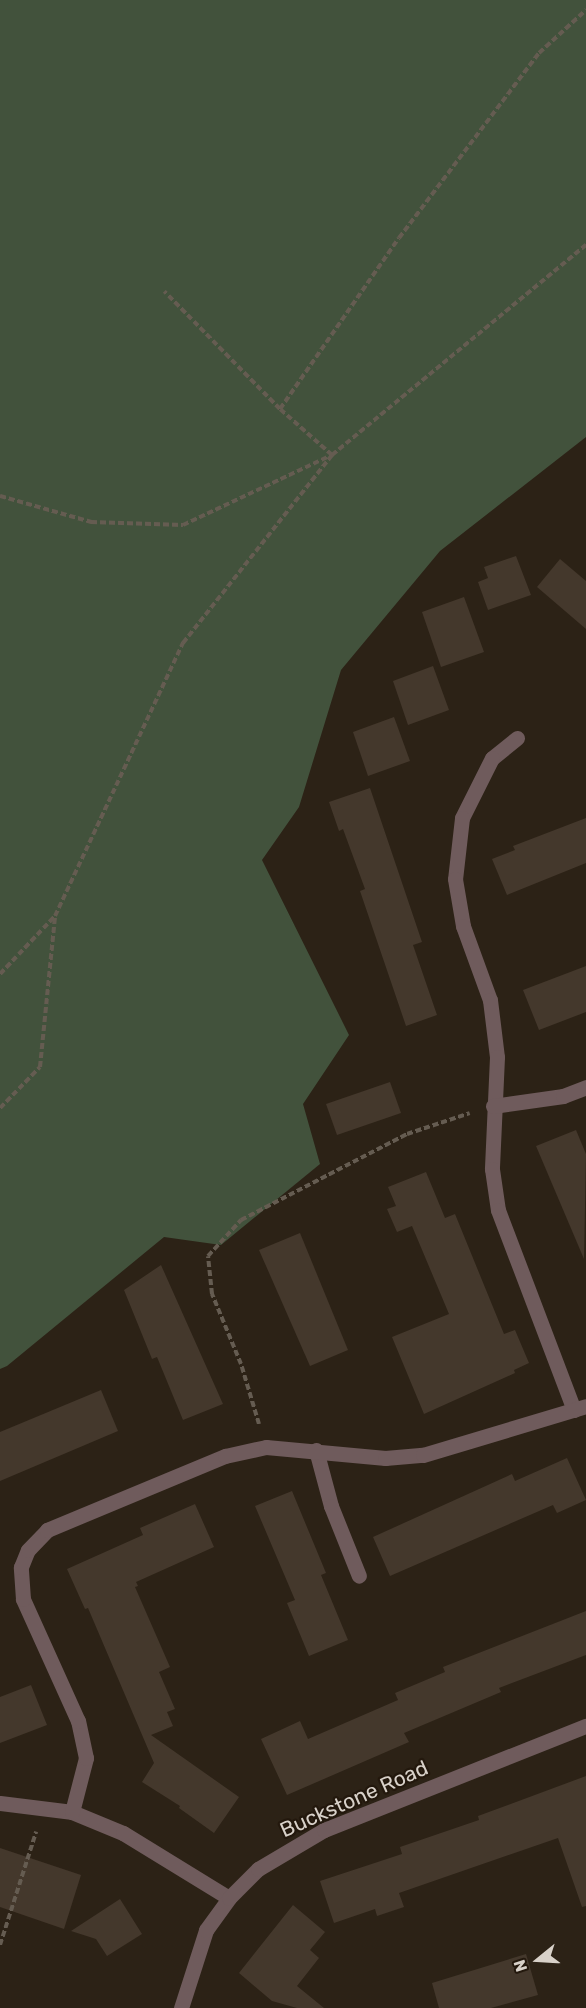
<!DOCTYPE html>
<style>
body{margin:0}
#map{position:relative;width:586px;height:2008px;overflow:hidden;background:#2c2216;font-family:Rubik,sans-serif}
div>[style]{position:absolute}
.green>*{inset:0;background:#42523c}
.building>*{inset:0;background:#44382c}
.path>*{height:4px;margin-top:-2px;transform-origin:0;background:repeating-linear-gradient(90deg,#655c51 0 6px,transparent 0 9px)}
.minor>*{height:15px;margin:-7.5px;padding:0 7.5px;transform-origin:7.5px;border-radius:7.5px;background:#6f5b5c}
span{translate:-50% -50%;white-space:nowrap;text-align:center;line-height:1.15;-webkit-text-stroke:4.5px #23180d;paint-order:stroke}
.street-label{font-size:21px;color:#d8d1c9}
.north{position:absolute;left:508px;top:1930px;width:60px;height:60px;-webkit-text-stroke:4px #23180d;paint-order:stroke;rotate:252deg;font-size:16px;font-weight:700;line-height:24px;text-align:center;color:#d8d1c9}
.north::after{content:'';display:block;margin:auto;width:21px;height:27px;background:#d8d1c9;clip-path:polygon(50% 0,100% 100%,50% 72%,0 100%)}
</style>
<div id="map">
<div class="green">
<div style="clip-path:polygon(0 0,586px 0,586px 437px,440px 551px,341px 670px,299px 807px,262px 860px,349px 1035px,303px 1104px,320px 1164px,221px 1245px,164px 1237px,7px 1366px,0 1369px)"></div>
</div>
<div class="building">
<div style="clip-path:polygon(516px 556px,531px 595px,488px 610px,478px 582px,488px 578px,484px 567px)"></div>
<div style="clip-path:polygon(560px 559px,586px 581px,586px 629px,537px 587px)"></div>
<div style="clip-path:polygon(464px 597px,484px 652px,441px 667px,422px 612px)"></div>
<div style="clip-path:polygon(433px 666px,449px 710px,408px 725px,393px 681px)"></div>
<div style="clip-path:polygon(394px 717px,410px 761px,368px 776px,353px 732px)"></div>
<div style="clip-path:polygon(370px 788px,422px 942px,413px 945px,437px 1015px,406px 1026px,360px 891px,365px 889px,343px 829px,339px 831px,329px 802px)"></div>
<div style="clip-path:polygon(586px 818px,586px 863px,507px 895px,492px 859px,515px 850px,513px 846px)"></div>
<div style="clip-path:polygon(586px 966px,586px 1012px,539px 1030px,523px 990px)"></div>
<div style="clip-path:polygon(390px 1082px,401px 1113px,337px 1135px,326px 1104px)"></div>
<div style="clip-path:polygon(576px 1130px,586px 1154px,584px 1259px,536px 1146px)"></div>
<div style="clip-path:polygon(426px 1172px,445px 1218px,455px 1214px,504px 1334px,515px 1330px,529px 1363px,514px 1370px,515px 1373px,424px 1414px,392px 1337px,449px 1314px,412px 1226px,397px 1232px,387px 1209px,396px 1206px,388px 1187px)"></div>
<div style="clip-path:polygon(300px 1233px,348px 1350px,310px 1366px,259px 1250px)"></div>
<div style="clip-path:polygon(161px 1265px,223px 1404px,183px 1420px,157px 1357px,152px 1359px,124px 1290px)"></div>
<div style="clip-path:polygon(101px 1390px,118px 1431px,0 1481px,0 1432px)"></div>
<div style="clip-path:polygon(567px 1458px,586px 1500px,557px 1513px,553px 1505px,390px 1576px,373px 1537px,512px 1474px,515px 1481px)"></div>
<div style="clip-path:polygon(292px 1491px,326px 1573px,321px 1575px,348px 1640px,309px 1656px,287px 1603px,295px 1600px,255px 1506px)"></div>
<div style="clip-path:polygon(195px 1504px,214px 1547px,136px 1582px,138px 1586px,135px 1587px,170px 1667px,159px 1672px,175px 1709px,167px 1712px,173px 1726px,151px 1735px,239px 1797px,214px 1833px,179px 1808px,180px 1806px,142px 1782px,154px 1763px,88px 1608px,85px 1609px,67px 1569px,143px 1535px,140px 1528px)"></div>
<div style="clip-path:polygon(586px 1611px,586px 1655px,499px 1688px,501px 1692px,404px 1733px,409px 1742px,287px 1795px,261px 1739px,300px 1721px,308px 1739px,398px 1700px,395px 1693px,445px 1672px,443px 1667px)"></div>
<div style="clip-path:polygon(31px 1685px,47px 1725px,0 1743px,0 1697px)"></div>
<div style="clip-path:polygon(586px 1776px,586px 1906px,582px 1907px,558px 1838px,399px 1893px,404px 1907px,377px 1916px,375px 1909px,334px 1923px,320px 1881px,402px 1854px,400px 1847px,479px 1820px,478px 1816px)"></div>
<div style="clip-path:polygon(0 1848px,81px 1875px,64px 1929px,0 1907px)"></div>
<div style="clip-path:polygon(120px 1899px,142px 1934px,107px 1956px,96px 1939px,71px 1931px)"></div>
<div style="clip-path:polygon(293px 1905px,325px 1932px,310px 1950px,319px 1958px,297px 1986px,324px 2008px,297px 2008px,272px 2001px,239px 1973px)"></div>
<div style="clip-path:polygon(526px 1954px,538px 1995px,491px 2008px,439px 2008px,432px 1983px)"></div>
</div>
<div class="path">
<div style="left:280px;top:409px;width:208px;rotate:-55.2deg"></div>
<div style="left:399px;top:238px;width:232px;rotate:-52.9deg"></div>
<div style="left:539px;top:53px;width:64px;rotate:-42.5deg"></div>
<div style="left:0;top:496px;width:95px;rotate:15.9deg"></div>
<div style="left:91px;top:522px;width:92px;rotate:1.9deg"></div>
<div style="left:183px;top:525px;width:165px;rotate:-25.2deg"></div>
<div style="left:332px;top:455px;width:69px;rotate:-138.5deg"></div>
<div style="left:280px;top:409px;width:165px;rotate:-134.5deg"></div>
<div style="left:0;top:974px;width:80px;rotate:-46.5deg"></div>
<div style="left:55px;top:916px;width:302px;rotate:-64.9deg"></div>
<div style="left:183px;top:643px;width:240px;rotate:-51.6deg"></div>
<div style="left:332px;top:455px;width:330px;rotate:-39.6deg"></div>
<div style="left:0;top:1108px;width:57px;rotate:-45.7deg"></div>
<div style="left:40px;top:1067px;width:151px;rotate:-84.3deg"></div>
<div style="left:259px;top:1424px;width:63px;rotate:-106.7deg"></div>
<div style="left:241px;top:1364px;width:76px;rotate:-112.5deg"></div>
<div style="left:212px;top:1294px;width:38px;rotate:-96deg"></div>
<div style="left:208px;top:1256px;width:49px;rotate:-47.5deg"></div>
<div style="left:241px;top:1220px;width:187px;rotate:-27.4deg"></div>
<div style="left:407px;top:1134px;width:66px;rotate:-18.4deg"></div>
<div style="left:0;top:1945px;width:119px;rotate:-72.3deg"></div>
</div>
<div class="minor">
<div style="left:517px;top:738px;width:32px;rotate:141deg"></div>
<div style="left:492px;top:758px;width:67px;rotate:116.6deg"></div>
<div style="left:462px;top:818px;width:61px;rotate:96.5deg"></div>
<div style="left:455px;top:879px;width:48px;rotate:80.3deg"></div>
<div style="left:463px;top:926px;width:79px;rotate:70deg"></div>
<div style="left:490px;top:1000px;width:57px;rotate:83deg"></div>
<div style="left:497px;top:1057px;width:112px;rotate:92.6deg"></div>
<div style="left:492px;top:1169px;width:41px;rotate:81.7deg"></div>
<div style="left:498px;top:1210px;width:214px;rotate:69.2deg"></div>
<div style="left:493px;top:1106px;width:71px;rotate:-8.1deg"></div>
<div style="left:563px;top:1096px;width:25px;rotate:-21deg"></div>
<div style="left:316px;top:1450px;width:58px;rotate:75deg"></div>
<div style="left:331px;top:1506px;width:75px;rotate:68.2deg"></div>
<div style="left:0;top:1803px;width:73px;rotate:7.1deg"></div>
<div style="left:72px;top:1812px;width:55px;rotate:22.4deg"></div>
<div style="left:123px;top:1833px;width:124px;rotate:31.5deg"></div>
<div style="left:72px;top:1812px;width:56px;rotate:-75.5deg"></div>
<div style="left:86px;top:1758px;width:38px;rotate:-102deg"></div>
<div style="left:78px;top:1721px;width:134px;rotate:-114.3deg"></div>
<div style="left:23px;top:1599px;width:32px;rotate:-94deg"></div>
<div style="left:21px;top:1567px;width:18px;rotate:-68deg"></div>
<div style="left:28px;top:1550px;width:28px;rotate:-46deg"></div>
<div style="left:47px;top:1530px;width:193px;rotate:-22.6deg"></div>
<div style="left:225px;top:1456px;width:42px;rotate:-12.4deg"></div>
<div style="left:266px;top:1447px;width:120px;rotate:5.3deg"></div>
<div style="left:385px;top:1458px;width:38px;rotate:-5deg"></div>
<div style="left:423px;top:1455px;width:170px;rotate:-16.7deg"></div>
<div style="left:181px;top:2008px;width:82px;rotate:-72.2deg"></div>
<div style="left:206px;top:1930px;width:39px;rotate:-54deg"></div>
<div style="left:229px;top:1898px;width:41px;rotate:-45deg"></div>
<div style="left:258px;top:1869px;width:77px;rotate:-30.6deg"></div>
<div style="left:324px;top:1830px;width:282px;rotate:-21.7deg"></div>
</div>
<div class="street-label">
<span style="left:354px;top:1799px;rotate:-24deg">Buckstone Road</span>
</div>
<div class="north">N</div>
</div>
